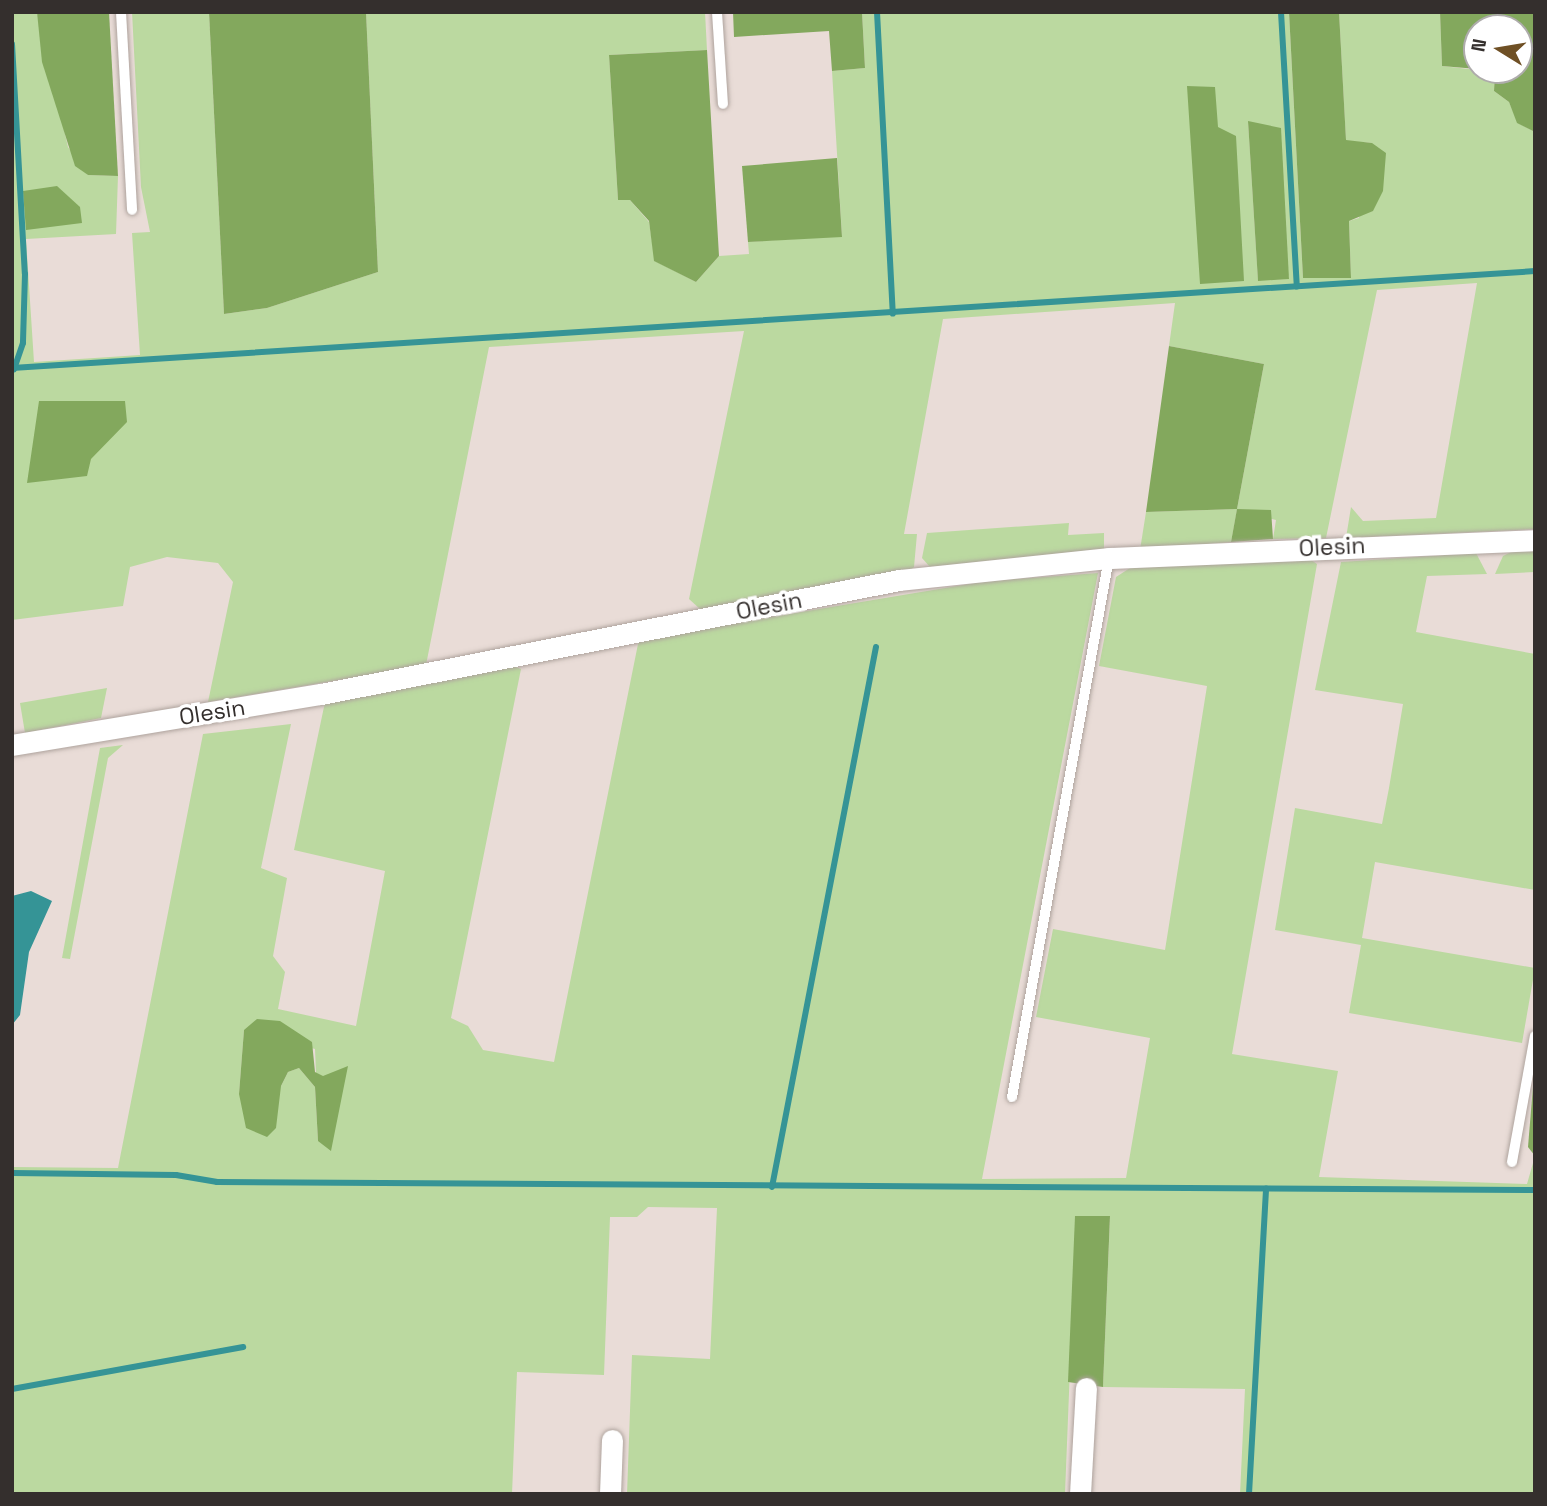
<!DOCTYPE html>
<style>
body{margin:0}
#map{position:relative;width:1547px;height:1506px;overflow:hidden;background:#e9dcd7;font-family:"Space Grotesk",sans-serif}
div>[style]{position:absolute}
.green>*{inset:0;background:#bbd9a0}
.forest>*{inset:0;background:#83a85d}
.water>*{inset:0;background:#359496}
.stream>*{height:6px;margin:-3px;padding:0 3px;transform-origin:3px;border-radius:3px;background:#359496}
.roads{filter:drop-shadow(0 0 2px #aea39d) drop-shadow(0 0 2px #aea39d)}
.service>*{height:10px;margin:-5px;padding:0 5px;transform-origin:5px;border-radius:5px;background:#fff}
.minor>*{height:21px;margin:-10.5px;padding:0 10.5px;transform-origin:10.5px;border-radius:10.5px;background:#fff}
span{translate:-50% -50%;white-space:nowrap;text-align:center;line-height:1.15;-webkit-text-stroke:7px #fff;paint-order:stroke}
.street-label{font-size:23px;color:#342f2d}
.frame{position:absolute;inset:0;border:14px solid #342f2d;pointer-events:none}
.north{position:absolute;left:1463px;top:14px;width:70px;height:70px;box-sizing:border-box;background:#fff;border:2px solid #aeacab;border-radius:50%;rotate:281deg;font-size:19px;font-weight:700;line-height:28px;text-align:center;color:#342f2d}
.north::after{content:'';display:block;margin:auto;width:24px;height:32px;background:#6f5025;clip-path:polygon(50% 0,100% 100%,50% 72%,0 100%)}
</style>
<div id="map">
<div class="green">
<div style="clip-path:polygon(evenodd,12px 12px,37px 12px,68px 147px,88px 175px,118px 176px,116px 234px,26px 239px,34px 362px,140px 355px,132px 233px,150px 232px,141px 187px,132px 12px,209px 12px,224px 314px,267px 308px,378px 272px,366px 12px,705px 12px,707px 50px,609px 55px,618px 200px,630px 200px,649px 222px,655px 261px,696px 282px,719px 256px,749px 254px,748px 242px,842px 236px,832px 71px,865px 68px,862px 12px,1289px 12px,1303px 278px,1351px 278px,1349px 221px,1359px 218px,1372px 143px,1346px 141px,1339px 12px,1440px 12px,1442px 66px,1495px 72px,1494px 91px,1509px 102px,1518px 123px,1535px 132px,1535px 529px,1346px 538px,1351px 507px,1363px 521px,1436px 518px,1477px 283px,1377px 290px,1326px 538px,1273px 539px,1276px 520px,1237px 510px,1231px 542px,1140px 550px,1146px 512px,1237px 509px,1264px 364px,1169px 346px,1175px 303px,943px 319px,904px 534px,917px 534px,914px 567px,906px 575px,700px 609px,689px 599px,744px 331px,489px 347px,426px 665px,208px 702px,233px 582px,218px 563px,167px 557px,130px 567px,123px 606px,12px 620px,12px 12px,1248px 121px,1289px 278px,1289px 279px,1258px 280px,1248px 121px)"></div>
<div style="clip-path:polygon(1069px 523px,1068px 535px,1104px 533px,1104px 549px,930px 567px,922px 558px,927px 533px)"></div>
<div style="clip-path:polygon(1517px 549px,1535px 549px,1535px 572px,1495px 574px,1503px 556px)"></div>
<div style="clip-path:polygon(1476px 553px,1487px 574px,1427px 576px,1416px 632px,1535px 654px,1535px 890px,1375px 862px,1362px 938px,1535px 968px,1522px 1043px,1349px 1013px,1361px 945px,1275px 930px,1295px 808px,1382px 824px,1389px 788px,1403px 704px,1315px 690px,1341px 562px)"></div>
<div style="clip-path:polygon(evenodd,1308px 558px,1317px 564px,1232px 1054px,1338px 1071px,1319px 1177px,1527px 1184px,1535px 1156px,1535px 1494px,1240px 1494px,1245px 1389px,1103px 1387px,1110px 1217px,1076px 1216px,1065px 1494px,627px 1494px,632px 1355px,710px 1359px,717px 1208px,648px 1207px,637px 1217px,610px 1217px,604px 1375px,517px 1372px,512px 1494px,12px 1494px,12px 1167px,118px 1168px,203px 734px,291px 724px,261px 868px,287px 878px,273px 956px,285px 972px,278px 1009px,356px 1026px,385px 871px,294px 850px,325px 702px,508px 664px,521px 669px,451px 1018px,468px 1026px,483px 1050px,554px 1062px,639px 639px,987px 581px,1098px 573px,982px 1179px,1126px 1178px,1150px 1038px,1036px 1017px,1053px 929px,1165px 950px,1207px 686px,1099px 666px,1116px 577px,1130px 568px,1308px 558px,244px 1030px,315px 1049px,316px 1073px,323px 1077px,347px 1067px,318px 1141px,315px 1087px,299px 1068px,288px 1072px,281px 1086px,239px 1094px,244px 1030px)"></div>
<div style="clip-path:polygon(107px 688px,101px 718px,25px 733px,20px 703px)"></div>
<div style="clip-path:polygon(123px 745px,108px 758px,70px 959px,62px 958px,100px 748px)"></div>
</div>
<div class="forest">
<div style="clip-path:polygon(37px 12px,109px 12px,118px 176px,88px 175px,75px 166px,42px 62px)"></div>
<div style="clip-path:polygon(209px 12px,366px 12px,378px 272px,267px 308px,224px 314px)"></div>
<div style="clip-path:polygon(733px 12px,862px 12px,865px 68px,832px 71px,829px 31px,734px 37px)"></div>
<div style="clip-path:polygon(1289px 12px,1339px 12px,1346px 140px,1372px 143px,1386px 153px,1383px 191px,1373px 211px,1349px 221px,1351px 278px,1303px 278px)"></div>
<div style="clip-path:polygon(1440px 12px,1535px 12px,1535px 132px,1517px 123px,1509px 102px,1494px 91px,1495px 72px,1485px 70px,1519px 70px,1519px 28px,1477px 28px,1477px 69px,1442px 66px)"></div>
<div style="clip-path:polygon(707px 50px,719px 256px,696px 282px,654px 261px,649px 221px,630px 200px,618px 200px,609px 55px)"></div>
<div style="clip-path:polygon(1187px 86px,1215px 87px,1218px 127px,1236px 136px,1244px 281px,1200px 284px)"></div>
<div style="clip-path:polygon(1248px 121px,1281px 128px,1289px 279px,1258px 281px)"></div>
<div style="clip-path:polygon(837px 158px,842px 237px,748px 242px,742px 166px)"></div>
<div style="clip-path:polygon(57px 186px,80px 207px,82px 223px,26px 230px,23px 191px)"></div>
<div style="clip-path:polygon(1169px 346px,1264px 364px,1237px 509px,1271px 510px,1273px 539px,1231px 542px,1237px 509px,1146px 512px)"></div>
<div style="clip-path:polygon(39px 401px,125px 401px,127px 422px,91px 459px,87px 476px,27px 483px)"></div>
<div style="clip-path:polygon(257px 1019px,280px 1021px,312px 1042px,315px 1072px,323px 1076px,348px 1066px,331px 1151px,318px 1141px,315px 1087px,299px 1068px,288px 1072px,281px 1086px,276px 1128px,267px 1137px,246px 1128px,239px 1094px,244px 1030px)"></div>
<div style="clip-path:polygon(1535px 1062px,1535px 1156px,1528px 1147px)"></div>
<div style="clip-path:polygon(1075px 1216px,1110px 1216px,1103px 1387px,1068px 1382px)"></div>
</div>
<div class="water">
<div style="clip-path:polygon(31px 891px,52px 901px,29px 952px,20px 1015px,12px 1025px,12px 896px)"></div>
</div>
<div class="stream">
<div style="left:877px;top:12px;width:302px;rotate:87deg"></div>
<div style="left:1281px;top:12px;width:275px;rotate:86.7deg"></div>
<div style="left:12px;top:44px;width:230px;rotate:86.8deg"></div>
<div style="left:25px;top:274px;width:69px;rotate:91.7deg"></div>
<div style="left:23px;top:343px;width:28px;rotate:109deg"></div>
<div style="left:12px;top:368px;width:1526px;rotate:-3.64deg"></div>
<div style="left:12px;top:1173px;width:164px;rotate:0.7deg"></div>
<div style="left:176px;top:1175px;width:42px;rotate:9.7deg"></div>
<div style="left:217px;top:1182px;width:1318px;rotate:0.35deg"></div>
<div style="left:772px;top:1187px;width:550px;rotate:-79.1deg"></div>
<div style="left:12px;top:1389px;width:235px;rotate:-10.3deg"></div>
<div style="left:1249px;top:1494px;width:306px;rotate:-86.8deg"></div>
</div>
<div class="roads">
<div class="service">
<div style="left:121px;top:12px;width:198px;rotate:86.8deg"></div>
<div style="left:717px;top:12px;width:92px;rotate:86.3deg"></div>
<div style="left:1012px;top:1097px;width:548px;rotate:-79.8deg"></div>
<div style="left:1512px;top:1162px;width:128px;rotate:-79.7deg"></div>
</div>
<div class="minor">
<div style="left:12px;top:745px;width:313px;rotate:-9.4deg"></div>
<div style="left:321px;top:694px;width:589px;rotate:-11.16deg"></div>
<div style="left:899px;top:580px;width:211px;rotate:-6deg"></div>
<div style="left:1109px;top:558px;width:426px;rotate:-2.4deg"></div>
<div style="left:610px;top:1494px;width:54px;rotate:-87.9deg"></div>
<div style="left:1080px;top:1494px;width:106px;rotate:-86.8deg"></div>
</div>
</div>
<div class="street-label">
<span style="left:1332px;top:547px;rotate:-3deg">Olesin</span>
<span style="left:769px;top:606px;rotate:-11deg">Olesin</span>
<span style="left:212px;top:712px;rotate:-9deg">Olesin</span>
</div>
<div class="frame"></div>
<div class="north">N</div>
</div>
